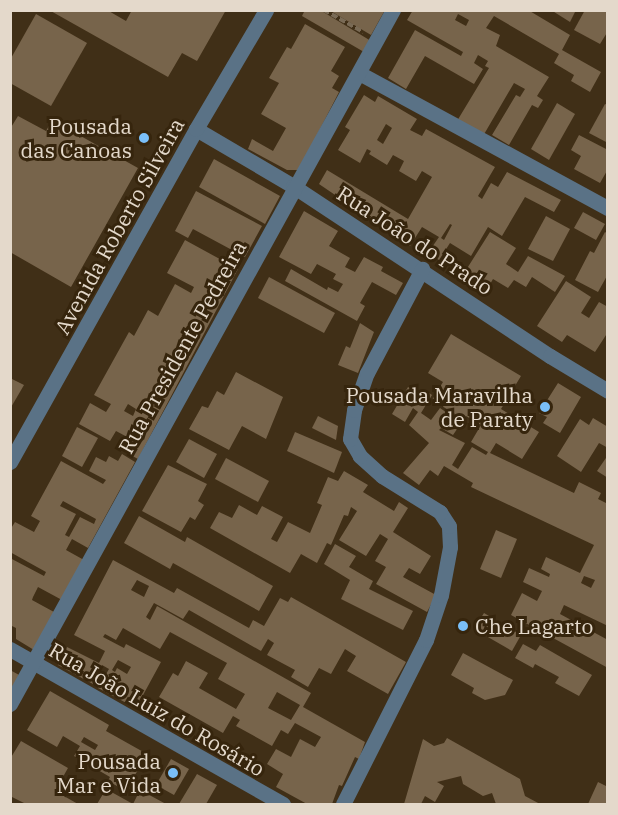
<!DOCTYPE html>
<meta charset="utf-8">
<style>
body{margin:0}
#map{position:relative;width:618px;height:815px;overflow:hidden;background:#402f17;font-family:"IBM Plex Serif",serif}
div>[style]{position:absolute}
.building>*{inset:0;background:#77644b}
.path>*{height:4px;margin-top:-2px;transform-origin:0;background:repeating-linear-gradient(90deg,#796a55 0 6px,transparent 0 9px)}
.minor>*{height:15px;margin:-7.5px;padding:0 7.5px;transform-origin:7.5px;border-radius:7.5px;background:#5a7286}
.dots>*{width:16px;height:16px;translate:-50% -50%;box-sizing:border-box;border:3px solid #36250d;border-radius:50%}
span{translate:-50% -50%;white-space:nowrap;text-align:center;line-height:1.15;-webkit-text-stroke:6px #36250d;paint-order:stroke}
.poi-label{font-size:21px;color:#e4d9cb}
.right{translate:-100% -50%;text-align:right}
.left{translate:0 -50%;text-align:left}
.street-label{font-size:21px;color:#e4d9cb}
.frame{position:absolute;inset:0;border:12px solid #e4d9cb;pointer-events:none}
</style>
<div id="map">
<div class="building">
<div style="clip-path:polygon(49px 10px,107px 10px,126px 21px,132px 10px,226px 10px,197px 61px,182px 53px,168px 77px)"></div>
<div style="clip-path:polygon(305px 10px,320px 10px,371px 41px,364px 52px,302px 16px)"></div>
<div style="clip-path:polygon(329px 10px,385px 10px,371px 35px)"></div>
<div style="clip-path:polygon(evenodd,413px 10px,528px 10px,570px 35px,562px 50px,601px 72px,590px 92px,571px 81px,574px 75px,554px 63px,559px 54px,494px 16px,486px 28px,500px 35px,496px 46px,549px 77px,537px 96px,543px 100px,538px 108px,532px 105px,509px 145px,492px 135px,516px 95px,520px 97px,525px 89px,514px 83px,483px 136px,457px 121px,489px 68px,485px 66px,488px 61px,478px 55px,474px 63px,483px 69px,474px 84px,425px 56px,406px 89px,388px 78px,415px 30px,461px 56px,463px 52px,407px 20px,413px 10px,458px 14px,469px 20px,466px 26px,455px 20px,458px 14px)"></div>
<div style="clip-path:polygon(551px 10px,576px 10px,570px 22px)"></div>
<div style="clip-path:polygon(585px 10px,608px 10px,608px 31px,600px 44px,574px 30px)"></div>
<div style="clip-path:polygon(36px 14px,87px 43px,51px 106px,10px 83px,10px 60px)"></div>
<div style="clip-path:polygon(305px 24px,345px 47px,331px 71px,339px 76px,332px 88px,339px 92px,299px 170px,287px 170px,248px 149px,252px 139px,273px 151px,286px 128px,261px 114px,279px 83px,269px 78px,287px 47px,291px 49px)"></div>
<div style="clip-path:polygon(evenodd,364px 95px,375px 102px,378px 96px,417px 119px,410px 130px,422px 136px,426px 129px,495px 167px,478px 196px,482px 199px,491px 183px,498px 187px,507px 172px,561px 200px,554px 212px,525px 197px,502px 236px,488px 227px,471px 256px,450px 243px,439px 260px,428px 253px,439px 237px,422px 227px,410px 246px,319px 184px,327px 170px,408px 219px,432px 177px,422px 171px,416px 181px,399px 171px,404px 161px,393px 155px,387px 165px,369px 154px,371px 151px,367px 149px,360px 163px,338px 150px,350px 130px,345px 127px,364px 95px,386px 124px,392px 128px,383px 144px,377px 140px,386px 124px,364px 95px,450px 224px,452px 225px,444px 240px,441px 238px,450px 224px)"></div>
<div style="clip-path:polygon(557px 103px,575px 114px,549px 160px,531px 149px)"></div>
<div style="clip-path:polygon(605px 104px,608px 105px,608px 143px,589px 133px)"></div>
<div style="clip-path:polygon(18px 116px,46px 131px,52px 120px,138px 168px,71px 287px,10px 252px,10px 129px)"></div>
<div style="clip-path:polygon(579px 135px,608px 150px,608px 169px,600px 183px,574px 169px,581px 156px,571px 150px)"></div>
<div style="clip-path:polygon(214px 159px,280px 196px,265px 224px,199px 187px)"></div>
<div style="clip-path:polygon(196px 191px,262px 226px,245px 257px,193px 229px,188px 238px,175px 231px)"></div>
<div style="clip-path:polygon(304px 211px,338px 231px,329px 246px,350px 258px,345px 267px,355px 272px,364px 257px,383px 267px,381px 271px,403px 283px,396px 295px,372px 282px,360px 303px,365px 306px,357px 321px,285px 281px,291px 269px,327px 290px,328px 287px,338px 292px,343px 284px,333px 279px,336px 274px,317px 264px,311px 274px,279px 257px)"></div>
<div style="clip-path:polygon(583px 212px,605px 224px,596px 240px,574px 228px)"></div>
<div style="clip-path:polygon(546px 216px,570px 229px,553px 261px,528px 249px)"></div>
<div style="clip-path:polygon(490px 232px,516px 248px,506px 264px,518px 272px,528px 256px,565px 276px,555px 292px,532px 277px,526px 287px,514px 280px,508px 288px,493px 279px,485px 293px,461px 278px)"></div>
<div style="clip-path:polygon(605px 232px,608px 234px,608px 274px,598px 292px,575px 280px,590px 251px,594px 253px)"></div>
<div style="clip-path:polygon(evenodd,185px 240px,238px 269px,138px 459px,125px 452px,131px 439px,116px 431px,110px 441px,79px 424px,90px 403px,106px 412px,111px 404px,94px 395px,129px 332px,134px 336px,148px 310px,158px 316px,175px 284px,191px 293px,194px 287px,167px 273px,185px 240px,128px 404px,136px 409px,133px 416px,124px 411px,128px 404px)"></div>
<div style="clip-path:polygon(269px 277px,335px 313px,324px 333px,258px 298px)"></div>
<div style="clip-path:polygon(566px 281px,591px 297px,581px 313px,589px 318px,599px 302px,608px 307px,608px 332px,595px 352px,567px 335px,562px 342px,537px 326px)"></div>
<div style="clip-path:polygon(360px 323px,374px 332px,358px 373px,338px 365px,346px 346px,350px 348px)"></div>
<div style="clip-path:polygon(evenodd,451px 334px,521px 376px,501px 409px,539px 432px,522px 459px,496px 443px,490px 453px,574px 493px,579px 482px,601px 493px,598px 499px,608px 504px,608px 626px,564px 605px,560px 614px,608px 640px,608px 668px,511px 615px,522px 593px,537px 601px,542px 591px,523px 582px,529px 568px,549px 577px,550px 574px,541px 569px,546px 557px,580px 573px,594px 545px,471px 487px,473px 483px,444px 466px,438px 476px,430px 470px,419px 485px,403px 473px,429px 443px,409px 425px,418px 412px,413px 408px,405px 422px,392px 414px,408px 387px,422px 395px,425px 390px,432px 395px,421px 413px,431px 420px,440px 408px,453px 417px,455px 414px,432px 400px,443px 382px,428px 373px,451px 334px,466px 416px,481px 425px,471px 442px,488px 452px,486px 455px,472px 447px,458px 469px,452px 465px,465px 443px,439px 430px,441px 428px,453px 435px,466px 416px,451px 334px,584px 576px,595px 580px,591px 588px,581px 583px,584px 576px)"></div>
<div style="clip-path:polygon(236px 372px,283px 397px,266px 439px,242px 426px,229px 450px,189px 429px,202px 406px,208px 408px,217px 391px,224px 395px)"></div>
<div style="clip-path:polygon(10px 378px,24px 385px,10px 409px)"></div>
<div style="clip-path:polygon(558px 383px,581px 397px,560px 433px,543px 423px,547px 417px,539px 413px)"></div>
<div style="clip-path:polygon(318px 416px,338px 426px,336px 440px,312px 428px)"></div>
<div style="clip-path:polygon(593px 418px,608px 427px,608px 448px,599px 443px,581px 472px,557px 456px,580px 419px,589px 425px)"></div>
<div style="clip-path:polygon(77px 427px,98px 438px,82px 467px,62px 456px)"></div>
<div style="clip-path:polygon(295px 432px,342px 452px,334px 473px,287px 451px)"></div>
<div style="clip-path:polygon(189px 439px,217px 454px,204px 478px,176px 462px)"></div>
<div style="clip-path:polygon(evenodd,122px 454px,135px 462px,88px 548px,72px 539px,66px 550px,84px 560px,62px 600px,38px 587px,33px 597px,32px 600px,54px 612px,34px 650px,16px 639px,16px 628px,10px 625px,10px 558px,44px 576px,46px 572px,10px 552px,10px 530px,15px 522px,34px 532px,40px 521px,31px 516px,61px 461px,103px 484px,106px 480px,89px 471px,96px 457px,106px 462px,109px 456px,118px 461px,122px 454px,63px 501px,96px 519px,94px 524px,80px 517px,69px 537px,65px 535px,76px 514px,60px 506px,63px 501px)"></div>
<div style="clip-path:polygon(608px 455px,608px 478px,597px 471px)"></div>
<div style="clip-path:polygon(226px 458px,269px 481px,258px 502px,215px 479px)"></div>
<div style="clip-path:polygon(168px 465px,207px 484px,198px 501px,204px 505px,195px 520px,190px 517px,181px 532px,142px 511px)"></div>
<div style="clip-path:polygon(344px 471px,368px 485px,363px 492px,394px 511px,399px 502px,408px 508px,393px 532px,431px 556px,420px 574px,409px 568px,403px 577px,436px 595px,427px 612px,376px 584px,386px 567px,375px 561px,388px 539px,380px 534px,366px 556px,339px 540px,357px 511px,351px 507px,348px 516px,344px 515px,331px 545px,327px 543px,317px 563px,301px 554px,290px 573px,210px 528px,219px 512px,232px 518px,239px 505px,257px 515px,262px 506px,283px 517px,271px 539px,277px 542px,288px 522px,310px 533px,322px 505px,317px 503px,328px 477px,338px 481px)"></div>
<div style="clip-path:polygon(139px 516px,185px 542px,187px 537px,273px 586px,259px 611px,173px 563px,170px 569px,124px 543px)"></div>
<div style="clip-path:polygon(496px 530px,517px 539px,501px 578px,480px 569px)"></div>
<div style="clip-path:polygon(335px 544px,356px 556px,349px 567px,373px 581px,369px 589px,413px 611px,403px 630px,341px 599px,350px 580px,324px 564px)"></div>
<div style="clip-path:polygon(evenodd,113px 560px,174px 593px,177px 588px,249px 628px,253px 620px,264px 626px,280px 598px,288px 602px,291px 597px,406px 662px,388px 694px,347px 671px,356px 656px,345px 649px,331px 674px,319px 668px,308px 687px,291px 677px,295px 670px,267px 655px,274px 643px,268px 639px,261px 651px,189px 610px,183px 619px,154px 603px,146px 617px,150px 620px,157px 606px,311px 693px,303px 707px,365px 742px,359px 759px,355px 757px,342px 786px,339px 785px,332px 804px,307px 804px,276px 787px,283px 774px,267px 764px,276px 749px,291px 757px,300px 739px,315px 747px,321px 737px,295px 723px,288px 734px,281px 730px,272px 746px,236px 726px,240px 720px,233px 716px,223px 733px,159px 697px,173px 673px,178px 676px,186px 661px,208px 673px,199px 688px,236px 709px,245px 694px,218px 679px,227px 663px,170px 632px,160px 649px,123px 628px,116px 640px,105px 634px,103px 637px,124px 648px,126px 644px,161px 662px,136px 708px,98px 688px,109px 669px,102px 665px,93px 684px,58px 665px,67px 647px,99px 663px,105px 651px,74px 635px,113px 560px,137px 580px,149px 586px,144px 597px,131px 590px,137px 580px,113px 560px,118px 660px,131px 667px,127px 674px,117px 668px,115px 672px,112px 670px,118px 660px,113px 560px,277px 692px,300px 705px,291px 720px,268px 708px,277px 692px)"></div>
<div style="clip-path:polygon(484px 613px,521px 635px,512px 651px,474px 629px)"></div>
<div style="clip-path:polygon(523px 644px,536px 651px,540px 645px,592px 675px,579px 696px,555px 683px,559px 677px,535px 664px,533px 668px,515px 658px)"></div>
<div style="clip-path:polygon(463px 653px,513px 680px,505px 695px,485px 700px,472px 693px,474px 688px,451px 675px)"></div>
<div style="clip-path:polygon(10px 670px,21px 676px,10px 695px)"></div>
<div style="clip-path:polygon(evenodd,50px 691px,109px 725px,106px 731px,147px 754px,126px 791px,108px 781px,110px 777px,74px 756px,80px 746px,63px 736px,57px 747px,27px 730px,50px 691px,84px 737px,98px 745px,95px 750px,81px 742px,84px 737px)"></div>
<div style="clip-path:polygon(447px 738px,520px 779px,525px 796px,540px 804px,496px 804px,492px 793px,483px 796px,463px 784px,461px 776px,437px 782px,444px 786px,435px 802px,425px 796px,421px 804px,404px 804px,423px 739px,434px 746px,444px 743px)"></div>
<div style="clip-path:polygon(21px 741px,68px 768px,55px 791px,78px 804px,26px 804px,10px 796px,10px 759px)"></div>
<div style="clip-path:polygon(171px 759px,189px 769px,174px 795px,156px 785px)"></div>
<div style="clip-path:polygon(197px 774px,217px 785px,206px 804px,179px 804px)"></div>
<div style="clip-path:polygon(598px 782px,608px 787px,608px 804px,588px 804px)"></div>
<div style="clip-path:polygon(106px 789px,133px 804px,140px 790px,166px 804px,97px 804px)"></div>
</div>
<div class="path">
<div style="left:324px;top:10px;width:45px;rotate:29.4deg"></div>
</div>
<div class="minor">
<div style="left:359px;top:73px;width:283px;rotate:28.5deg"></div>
<div style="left:196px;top:129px;width:113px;rotate:30.4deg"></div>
<div style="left:293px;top:186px;width:308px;rotate:33.5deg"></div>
<div style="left:550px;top:356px;width:68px;rotate:31.1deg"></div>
<div style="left:10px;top:462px;width:381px;rotate:-60.8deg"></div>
<div style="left:196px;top:129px;width:138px;rotate:-59.5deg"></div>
<div style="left:10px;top:649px;width:314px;rotate:29.6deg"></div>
<div style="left:10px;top:704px;width:793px;rotate:-61.11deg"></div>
<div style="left:343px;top:804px;width:184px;rotate:-63.2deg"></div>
<div style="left:426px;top:640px;width:47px;rotate:-71.6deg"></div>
<div style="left:441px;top:595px;width:49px;rotate:-79.4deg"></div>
<div style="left:450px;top:547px;width:21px;rotate:-93deg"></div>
<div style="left:449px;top:526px;width:17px;rotate:-123deg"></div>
<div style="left:440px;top:512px;width:68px;rotate:-148.2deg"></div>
<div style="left:382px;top:476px;width:30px;rotate:-138deg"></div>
<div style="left:360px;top:456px;width:20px;rotate:-120deg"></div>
<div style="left:350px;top:439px;width:29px;rotate:-82deg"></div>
<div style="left:354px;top:410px;width:39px;rotate:-71deg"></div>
<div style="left:367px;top:373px;width:118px;rotate:-62.1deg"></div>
</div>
<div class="dots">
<div style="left:144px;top:138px;background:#7abff8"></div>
<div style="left:545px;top:407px;background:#7abff8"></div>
<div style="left:463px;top:626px;background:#7abff8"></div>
<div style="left:173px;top:773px;background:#7abff8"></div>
</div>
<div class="poi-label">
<span class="right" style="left:132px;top:138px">Pousada<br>das Canoas</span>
<span class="right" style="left:533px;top:407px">Pousada Maravilha<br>de Paraty</span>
<span class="left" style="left:475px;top:626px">Che Lagarto</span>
<span class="right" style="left:161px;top:773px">Pousada<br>Mar e Vida</span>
</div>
<div class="street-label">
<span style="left:119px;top:226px;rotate:-61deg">Avenida Roberto Silveira</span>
<span style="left:415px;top:240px;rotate:33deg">Rua João do Prado</span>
<span style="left:182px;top:347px;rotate:-61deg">Rua Presidente Pedreira</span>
<span style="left:157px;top:709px;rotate:30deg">Rua João Luiz do Rosário</span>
</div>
<div class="frame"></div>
</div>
